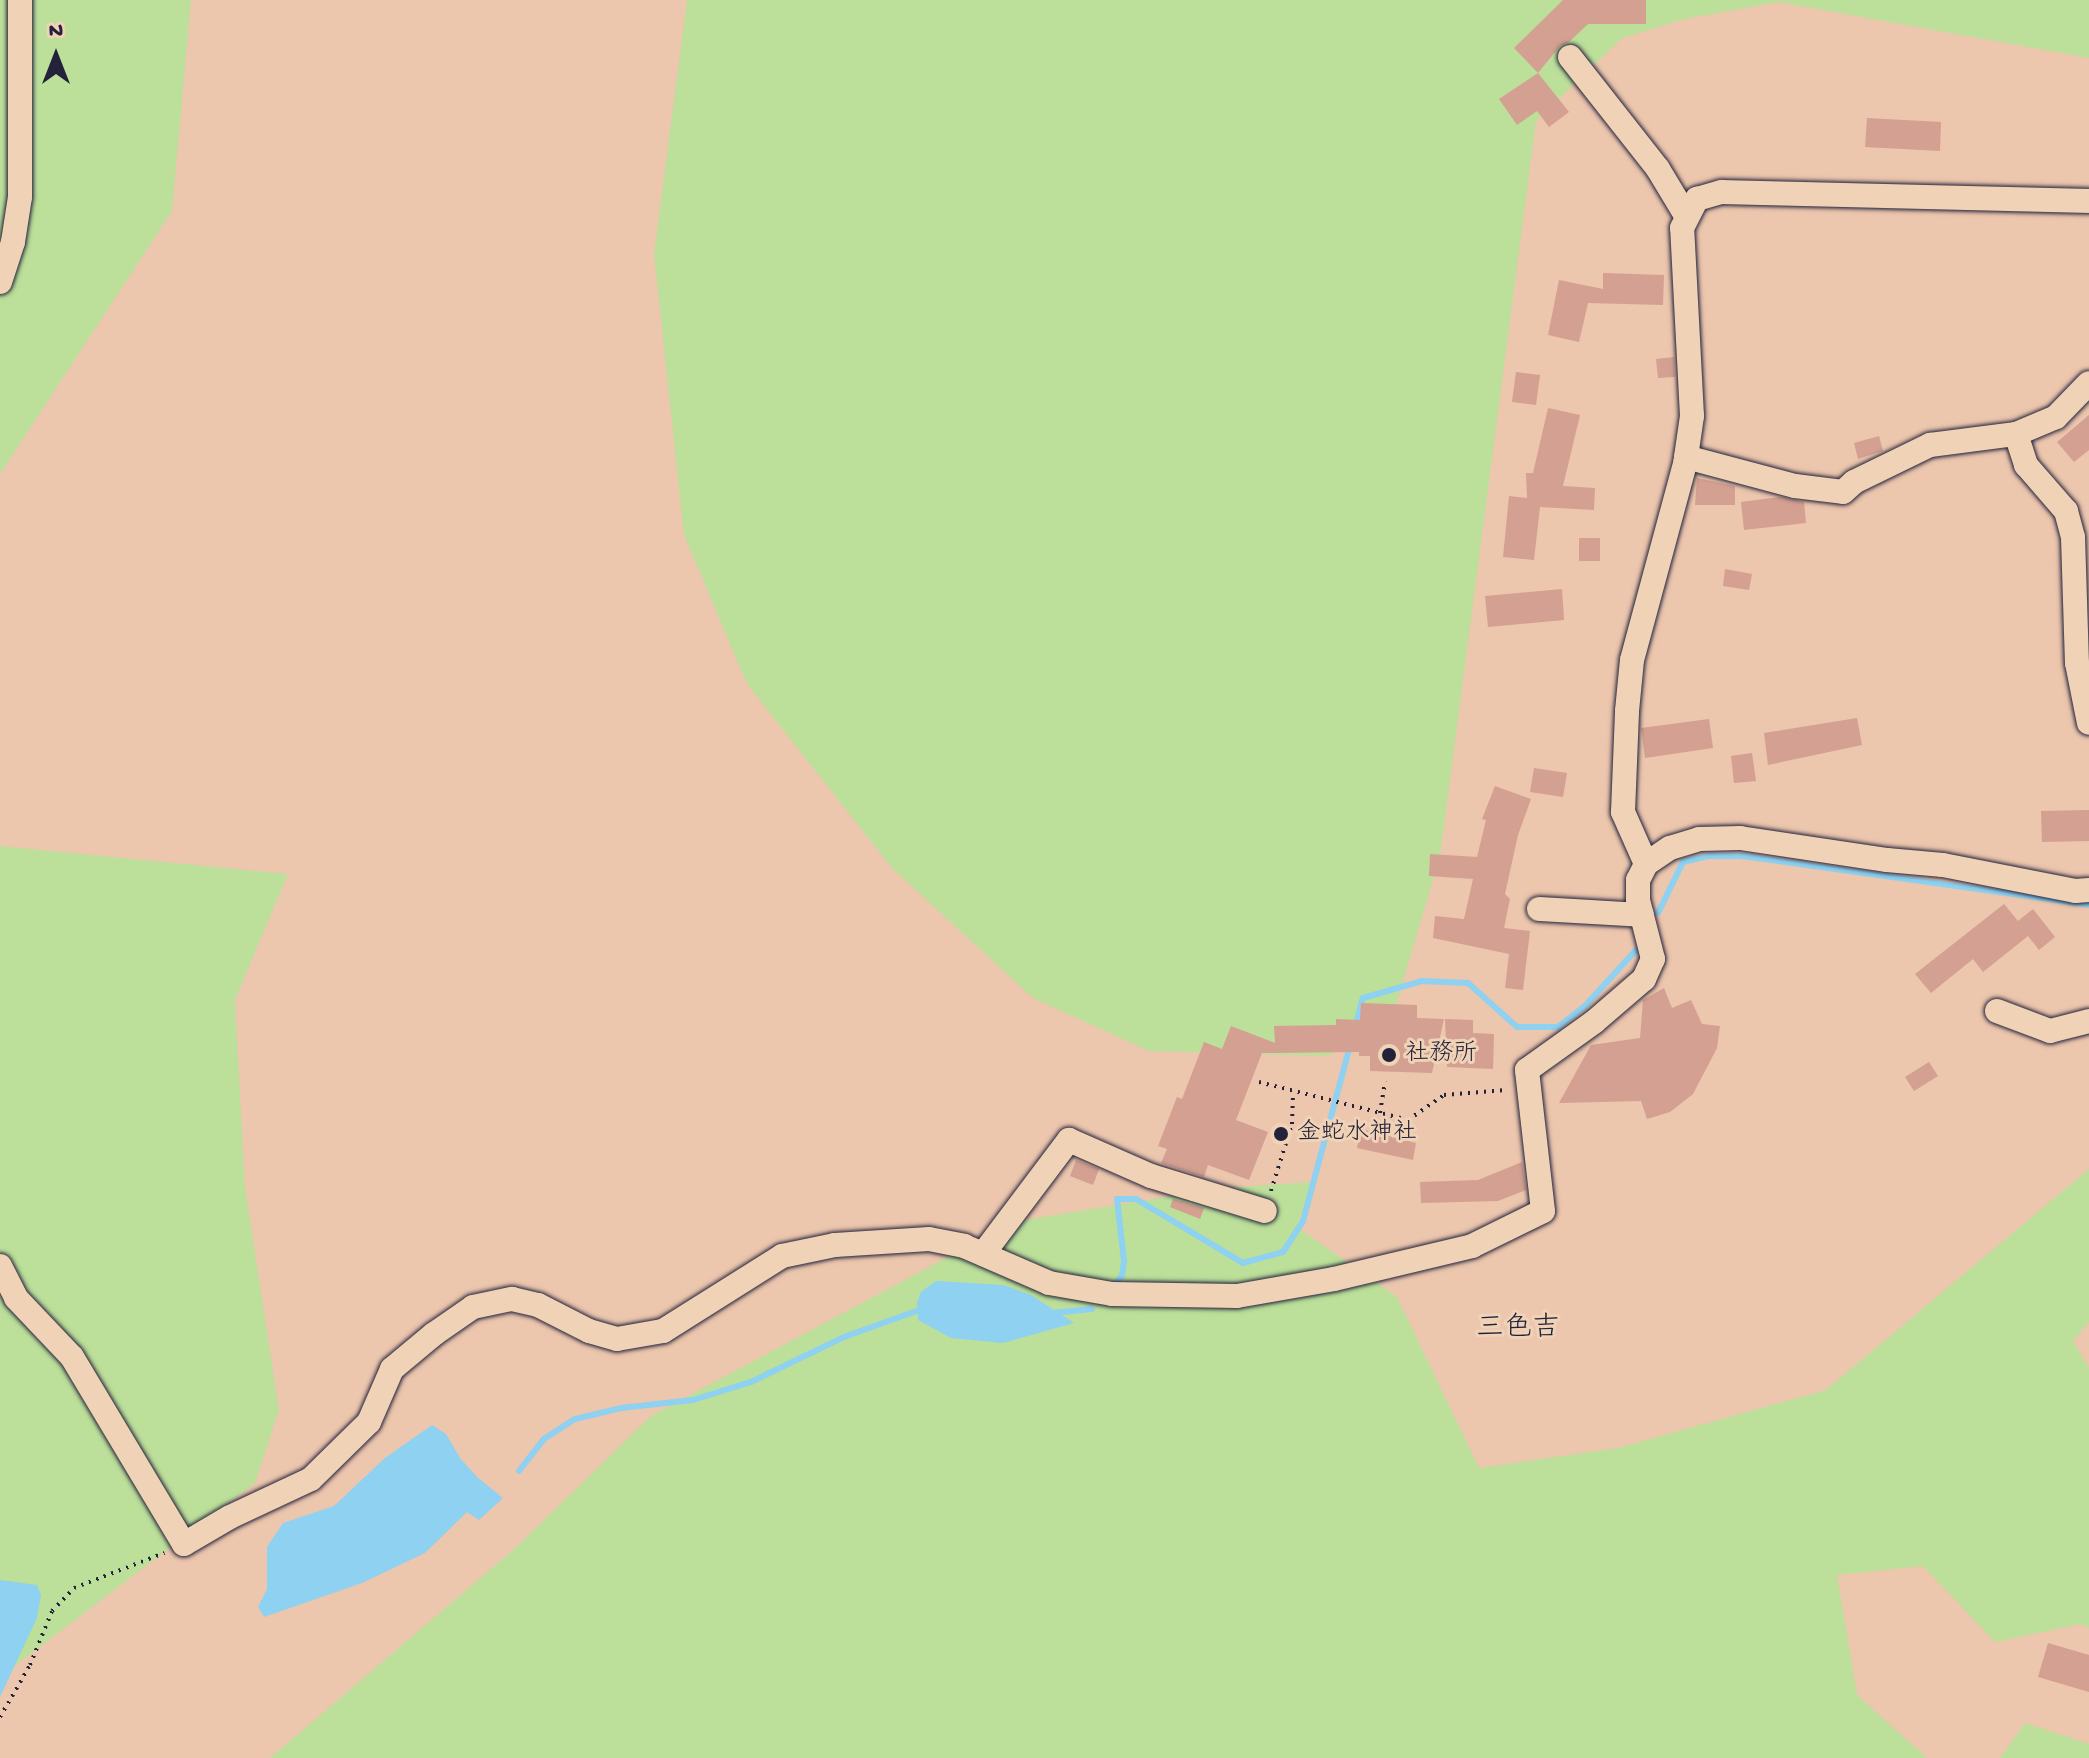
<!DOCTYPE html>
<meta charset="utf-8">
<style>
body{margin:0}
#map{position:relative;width:2089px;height:1758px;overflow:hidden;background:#ecc6ad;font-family:"Gochi Hand","Klee One",sans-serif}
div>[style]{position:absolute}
.green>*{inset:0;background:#bcdf9a}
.water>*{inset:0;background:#8ed1f0}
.stream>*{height:6px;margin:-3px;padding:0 3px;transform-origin:3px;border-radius:3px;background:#8ed1f0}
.building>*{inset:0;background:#d3a091}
.path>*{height:4px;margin-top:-2px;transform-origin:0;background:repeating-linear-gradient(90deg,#22223b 0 2px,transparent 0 8px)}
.roads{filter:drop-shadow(0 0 2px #22223b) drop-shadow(0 0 2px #22223b)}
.minor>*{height:24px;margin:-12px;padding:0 12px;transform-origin:12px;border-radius:12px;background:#f0d2b6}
.dots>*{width:22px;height:22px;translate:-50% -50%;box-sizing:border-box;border:4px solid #f0d2b6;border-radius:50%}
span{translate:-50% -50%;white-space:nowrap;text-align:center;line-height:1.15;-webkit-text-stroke:6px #f0d2b6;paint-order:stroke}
.poi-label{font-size:24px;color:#22223b}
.left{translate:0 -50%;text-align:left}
.quarter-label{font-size:28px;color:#22223b}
.north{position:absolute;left:16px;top:16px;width:80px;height:80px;-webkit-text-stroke:6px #f0d2b6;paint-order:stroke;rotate:0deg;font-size:22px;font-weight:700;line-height:32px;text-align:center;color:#22223b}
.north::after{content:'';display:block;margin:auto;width:28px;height:36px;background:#22223b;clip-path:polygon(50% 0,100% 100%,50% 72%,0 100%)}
</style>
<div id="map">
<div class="green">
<div style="clip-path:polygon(0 0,191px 0,172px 211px,0 474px)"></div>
<div style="clip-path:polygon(687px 0,2089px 0,2089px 58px,1778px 2px,1685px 19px,1622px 38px,1536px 121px,1440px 856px,1391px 1022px,1328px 1056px,1149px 1051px,1033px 998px,892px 868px,747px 684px,684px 535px,654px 254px)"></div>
<div style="clip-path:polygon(0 846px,288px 874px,235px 1000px,245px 1188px,279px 1410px,255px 1483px,0 1677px)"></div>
<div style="clip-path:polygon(2089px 1169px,2089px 1322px,2073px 1341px,2089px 1368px,2089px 1628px,2081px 1624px,1995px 1642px,1923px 1566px,1837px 1575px,1857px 1695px,1927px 1758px,270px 1758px,511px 1552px,651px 1416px,1013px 1222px,1221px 1188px,1312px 1182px,1297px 1227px,1397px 1297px,1479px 1468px,1618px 1448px,1826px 1390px)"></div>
<div style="clip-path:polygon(2025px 1723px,2089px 1744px,2089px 1758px,2000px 1758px)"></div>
</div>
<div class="water">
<div style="clip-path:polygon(936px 1281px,1003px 1285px,1031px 1295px,1074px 1323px,1003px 1343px,951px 1338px,918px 1320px,917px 1302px,921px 1292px)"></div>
<div style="clip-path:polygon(432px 1425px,446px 1434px,460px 1458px,477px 1477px,503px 1498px,479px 1520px,467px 1512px,425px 1553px,362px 1583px,264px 1617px,258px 1607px,267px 1589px,267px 1547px,283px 1523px,334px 1506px,385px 1458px)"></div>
<div style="clip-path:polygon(0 1580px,37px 1585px,41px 1595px,37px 1618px,0 1697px)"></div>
</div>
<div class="stream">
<div style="left:1658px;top:913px;width:57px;rotate:-63.9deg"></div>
<div style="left:1683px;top:862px;width:28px;rotate:-13deg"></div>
<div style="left:1710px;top:856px;width:32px"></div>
<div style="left:1742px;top:856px;width:350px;rotate:8deg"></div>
<div style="left:1355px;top:1027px;width:30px;rotate:-75deg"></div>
<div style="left:1363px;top:998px;width:61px;rotate:-16.1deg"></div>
<div style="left:1422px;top:981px;width:46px;rotate:2.5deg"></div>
<div style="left:1468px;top:983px;width:66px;rotate:41.9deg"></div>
<div style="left:1517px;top:1027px;width:41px"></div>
<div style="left:1558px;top:1027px;width:33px;rotate:-38deg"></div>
<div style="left:1584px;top:1007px;width:77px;rotate:-47.6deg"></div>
<div style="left:1113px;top:1287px;width:14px;rotate:-51deg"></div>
<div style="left:1122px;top:1276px;width:15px;rotate:-82deg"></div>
<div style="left:1124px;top:1261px;width:62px;rotate:-96.4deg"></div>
<div style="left:1117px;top:1199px;width:19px"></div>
<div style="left:1136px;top:1199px;width:125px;rotate:30.9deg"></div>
<div style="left:1243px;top:1263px;width:41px;rotate:-15.4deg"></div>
<div style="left:1283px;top:1252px;width:37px;rotate:-57deg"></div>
<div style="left:1303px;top:1221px;width:182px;rotate:-75deg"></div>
<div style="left:1052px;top:1313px;width:40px;rotate:-5.7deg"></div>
<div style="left:519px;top:1471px;width:41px;rotate:-52deg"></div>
<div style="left:544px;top:1439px;width:37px;rotate:-33deg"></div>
<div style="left:575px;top:1419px;width:47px;rotate:-13.4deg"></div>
<div style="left:621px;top:1408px;width:72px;rotate:-6.3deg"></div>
<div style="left:693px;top:1400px;width:61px;rotate:-17.2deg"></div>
<div style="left:751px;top:1382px;width:103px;rotate:-25.8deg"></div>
<div style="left:844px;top:1337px;width:83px;rotate:-19.7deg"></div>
</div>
<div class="building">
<div style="clip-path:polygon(1563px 0,1646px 0,1646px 24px,1588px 24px,1569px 42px,1560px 46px,1538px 73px,1514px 48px)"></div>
<div style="clip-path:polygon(1538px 73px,1569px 112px,1549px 127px,1537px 111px,1517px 125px,1499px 99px)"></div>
<div style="clip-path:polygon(1867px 118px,1941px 122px,1940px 151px,1865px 147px)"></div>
<div style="clip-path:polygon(1603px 273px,1664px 275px,1663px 305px,1588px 303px,1579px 342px,1548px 335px,1559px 280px,1603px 289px)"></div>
<div style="clip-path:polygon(1674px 357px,1675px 377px,1658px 378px,1656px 359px)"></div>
<div style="clip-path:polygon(1516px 372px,1540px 375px,1536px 405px,1512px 402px)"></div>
<div style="clip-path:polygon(1548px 408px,1580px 415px,1563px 486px,1595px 488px,1594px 510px,1540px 507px,1534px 560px,1503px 557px,1509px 496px,1527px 498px,1526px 473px,1533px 473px)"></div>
<div style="clip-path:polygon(2089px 415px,2089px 450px,2074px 462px,2057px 442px)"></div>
<div style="clip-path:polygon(1879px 436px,1883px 451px,1858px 459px,1854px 443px)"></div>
<div style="clip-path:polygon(1697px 478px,1735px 486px,1735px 505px,1695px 505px)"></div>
<div style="clip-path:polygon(1780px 497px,1804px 502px,1806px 523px,1744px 530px,1741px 502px)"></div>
<div style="clip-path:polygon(1579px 538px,1600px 538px,1600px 561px,1579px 561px)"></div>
<div style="clip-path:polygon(1725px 569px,1752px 574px,1749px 590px,1723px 586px)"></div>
<div style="clip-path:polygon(1562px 589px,1564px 620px,1488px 627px,1485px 596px)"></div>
<div style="clip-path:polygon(1857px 718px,1862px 745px,1768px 765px,1764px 733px)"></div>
<div style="clip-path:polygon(1709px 719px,1713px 748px,1645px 758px,1641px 728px)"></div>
<div style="clip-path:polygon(1752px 753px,1756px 781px,1734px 783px,1731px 756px)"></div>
<div style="clip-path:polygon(1534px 768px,1567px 773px,1563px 797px,1530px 792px)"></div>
<div style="clip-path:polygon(1495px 786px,1531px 799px,1518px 835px,1505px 894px,1510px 899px,1504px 928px,1530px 931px,1523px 990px,1505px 988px,1509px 954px,1433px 938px,1435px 916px,1464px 919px,1473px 879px,1429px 876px,1430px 854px,1477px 857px,1486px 820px,1482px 819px)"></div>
<div style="clip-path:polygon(2089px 810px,2089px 841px,2042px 842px,2041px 811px)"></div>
<div style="clip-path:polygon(2004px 904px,2018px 921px,2033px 909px,2055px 937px,2039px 950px,2028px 936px,1983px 972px,1973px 959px,1931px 993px,1915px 974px)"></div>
<div style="clip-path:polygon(1664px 988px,1672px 1008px,1691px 1000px,1702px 1024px,1720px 1026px,1717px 1048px,1693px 1094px,1670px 1112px,1647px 1119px,1641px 1101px,1559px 1103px,1591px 1045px,1640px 1038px,1643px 1000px)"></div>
<div style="clip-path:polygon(1361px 1003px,1417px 1005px,1417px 1018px,1444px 1019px,1432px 1073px,1370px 1071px,1370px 1056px,1359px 1056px,1359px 1052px,1262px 1053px,1236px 1120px,1268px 1132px,1249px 1180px,1208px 1165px,1204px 1177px,1161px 1163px,1167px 1149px,1158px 1146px,1177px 1097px,1182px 1099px,1204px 1042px,1222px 1049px,1231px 1026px,1275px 1043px,1274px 1026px,1336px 1025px,1336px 1019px,1360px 1020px)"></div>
<div style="clip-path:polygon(1445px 1019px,1473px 1020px,1473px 1033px,1494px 1034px,1493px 1069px,1447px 1067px)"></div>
<div style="clip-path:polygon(1929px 1062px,1938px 1076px,1914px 1091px,1905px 1077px)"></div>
<div style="clip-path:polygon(1361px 1129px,1416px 1143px,1413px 1160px,1357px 1148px)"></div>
<div style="clip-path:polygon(1076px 1160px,1099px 1169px,1093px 1185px,1070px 1176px)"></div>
<div style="clip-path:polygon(1522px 1162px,1526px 1190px,1498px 1201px,1421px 1203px,1420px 1182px,1478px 1180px)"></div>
<div style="clip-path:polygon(1173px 1199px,1204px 1208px,1200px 1219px,1170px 1207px)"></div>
<div style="clip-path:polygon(2048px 1643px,2089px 1655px,2089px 1692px,2038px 1677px)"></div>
</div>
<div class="path">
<div style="left:1259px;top:1082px;width:154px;rotate:14.3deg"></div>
<div style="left:1408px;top:1120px;width:44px;rotate:-34.8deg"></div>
<div style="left:1444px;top:1095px;width:62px;rotate:-4.6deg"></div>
<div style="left:1380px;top:1113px;width:32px;rotate:-81deg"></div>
<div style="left:1271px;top:1191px;width:70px;rotate:-72.6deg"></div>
<div style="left:1292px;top:1124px;width:31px;rotate:-88deg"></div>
<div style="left:0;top:1717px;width:60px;rotate:-60deg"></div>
<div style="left:30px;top:1665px;width:58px;rotate:-67.8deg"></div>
<div style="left:52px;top:1611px;width:32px;rotate:-46deg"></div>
<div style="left:74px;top:1588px;width:97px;rotate:-21.3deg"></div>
</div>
<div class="roads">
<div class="minor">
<div style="left:1570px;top:57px;width:142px;rotate:51.8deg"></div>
<div style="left:1658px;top:169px;width:56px;rotate:58.9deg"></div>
<div style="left:0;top:282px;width:42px;rotate:-72deg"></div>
<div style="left:13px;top:242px;width:46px;rotate:-81.2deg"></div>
<div style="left:20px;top:197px;width:197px;rotate:-90deg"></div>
<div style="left:2016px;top:434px;width:33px;rotate:72deg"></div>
<div style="left:2026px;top:465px;width:61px;rotate:49deg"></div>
<div style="left:2066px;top:511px;width:27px;rotate:75deg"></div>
<div style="left:2073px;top:537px;width:126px;rotate:88.2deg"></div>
<div style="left:2077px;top:663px;width:61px;rotate:78.7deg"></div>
<div style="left:1686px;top:457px;width:113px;rotate:14.9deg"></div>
<div style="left:1795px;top:486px;width:48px;rotate:7.1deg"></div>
<div style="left:1843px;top:492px;width:15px;rotate:-42deg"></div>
<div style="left:1854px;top:482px;width:85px;rotate:-26deg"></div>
<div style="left:1930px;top:445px;width:87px;rotate:-7.3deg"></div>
<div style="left:2016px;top:434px;width:43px;rotate:-23deg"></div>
<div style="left:2056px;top:417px;width:47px;rotate:-45.9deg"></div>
<div style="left:1646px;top:864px;width:57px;rotate:-113.9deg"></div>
<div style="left:1623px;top:812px;width:101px;rotate:-87.7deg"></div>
<div style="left:1627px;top:711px;width:51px;rotate:-84.4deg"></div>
<div style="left:1632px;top:660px;width:203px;rotate:-74.9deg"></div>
<div style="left:1685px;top:464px;width:49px;rotate:-81.7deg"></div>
<div style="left:1692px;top:416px;width:188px;rotate:-93deg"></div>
<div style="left:1682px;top:228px;width:33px;rotate:-63deg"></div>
<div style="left:1697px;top:199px;width:26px;rotate:-16deg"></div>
<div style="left:1722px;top:192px;width:367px;rotate:1.4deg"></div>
<div style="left:1539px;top:909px;width:103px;rotate:3.3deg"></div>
<div style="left:1997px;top:1011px;width:57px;rotate:20.7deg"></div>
<div style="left:2050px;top:1031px;width:40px;rotate:-14.4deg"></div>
<div style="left:983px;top:1254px;width:143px;rotate:-53deg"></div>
<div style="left:1069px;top:1140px;width:90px;rotate:23.7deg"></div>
<div style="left:1151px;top:1176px;width:119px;rotate:17.1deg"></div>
<div style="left:0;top:1266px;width:36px;rotate:63deg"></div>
<div style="left:16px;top:1298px;width:81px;rotate:46.5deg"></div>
<div style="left:72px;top:1357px;width:218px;rotate:59.1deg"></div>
<div style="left:184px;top:1544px;width:53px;rotate:-30.4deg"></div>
<div style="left:230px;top:1517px;width:89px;rotate:-25.1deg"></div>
<div style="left:311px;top:1479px;width:81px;rotate:-44.5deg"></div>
<div style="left:369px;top:1422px;width:58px;rotate:-66.5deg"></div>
<div style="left:392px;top:1369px;width:55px;rotate:-39.8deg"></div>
<div style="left:434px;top:1334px;width:47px;rotate:-34.7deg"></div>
<div style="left:473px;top:1307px;width:40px;rotate:-12deg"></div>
<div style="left:512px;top:1299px;width:27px;rotate:13deg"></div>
<div style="left:538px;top:1305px;width:57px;rotate:27deg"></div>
<div style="left:589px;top:1331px;width:29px;rotate:16deg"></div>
<div style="left:617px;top:1339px;width:47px;rotate:-9.9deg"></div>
<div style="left:663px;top:1331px;width:141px;rotate:-32.2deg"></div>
<div style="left:782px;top:1256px;width:54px;rotate:-11.7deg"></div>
<div style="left:835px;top:1245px;width:94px;rotate:-3.7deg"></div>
<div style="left:929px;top:1239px;width:36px;rotate:11deg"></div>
<div style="left:964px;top:1246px;width:93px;rotate:23.5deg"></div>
<div style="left:1049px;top:1283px;width:64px;rotate:9.9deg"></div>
<div style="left:1112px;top:1294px;width:125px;rotate:0.9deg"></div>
<div style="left:1237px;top:1296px;width:98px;rotate:-9.9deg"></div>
<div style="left:1334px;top:1279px;width:142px;rotate:-13.4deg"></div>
<div style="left:1472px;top:1246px;width:79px;rotate:-26.2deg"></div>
<div style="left:1543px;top:1211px;width:142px;rotate:-96.5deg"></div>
<div style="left:1527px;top:1070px;width:82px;rotate:-35.6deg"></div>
<div style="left:1594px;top:1022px;width:66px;rotate:-40.7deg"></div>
<div style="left:1644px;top:979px;width:22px;rotate:-66deg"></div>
<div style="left:1653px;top:959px;width:61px;rotate:-104.3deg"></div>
<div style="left:1638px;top:900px;width:20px;rotate:-90deg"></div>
<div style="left:1638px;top:880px;width:18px;rotate:-63deg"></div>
<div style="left:1646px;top:864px;width:29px;rotate:-34deg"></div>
<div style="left:1670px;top:848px;width:30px;rotate:-17deg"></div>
<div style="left:1699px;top:839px;width:41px;rotate:-1.4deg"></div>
<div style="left:1740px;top:838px;width:149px;rotate:8.5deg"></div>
<div style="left:1887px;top:860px;width:56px;rotate:5.1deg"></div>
<div style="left:1943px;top:865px;width:135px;rotate:11.1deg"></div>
<div style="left:2075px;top:891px;width:14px;rotate:-4deg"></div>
</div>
</div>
<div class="dots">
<div style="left:1389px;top:1055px;background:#22223b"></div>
<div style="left:1281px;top:1134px;background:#22223b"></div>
</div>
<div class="poi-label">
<span class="left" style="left:1405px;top:1055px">社務所</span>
<span class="left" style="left:1297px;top:1134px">金蛇水神社</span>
</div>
<div class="quarter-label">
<span style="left:1518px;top:1330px">三色吉</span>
</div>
<div class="north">N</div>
</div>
